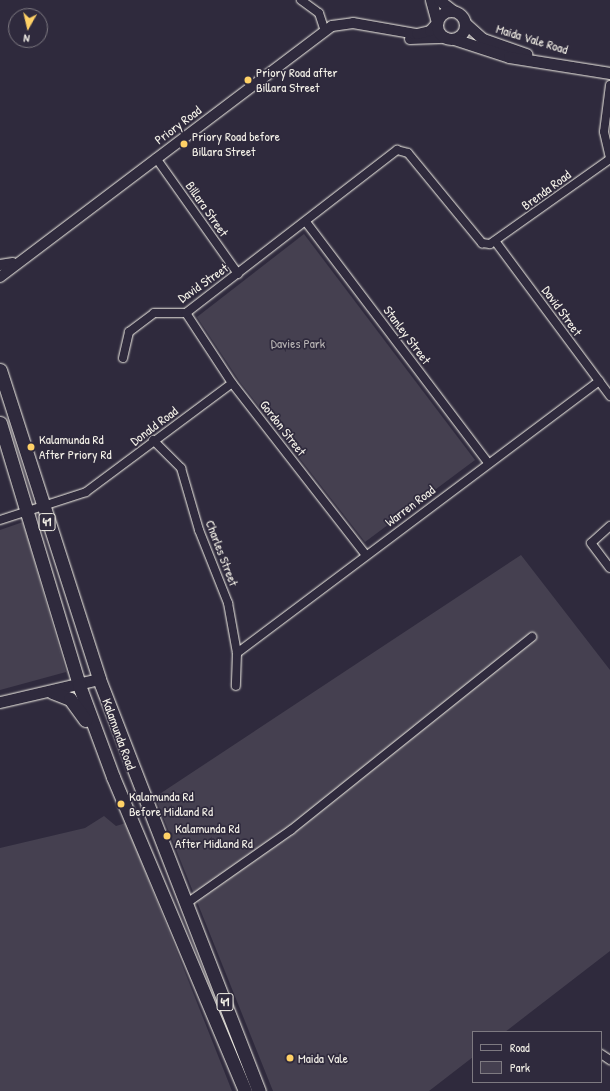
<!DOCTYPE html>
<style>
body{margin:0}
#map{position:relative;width:610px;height:1091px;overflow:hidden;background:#2f2a3d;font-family:"Patrick Hand",sans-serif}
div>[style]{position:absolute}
.green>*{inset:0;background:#454050}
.roads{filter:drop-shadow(0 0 1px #f4f1e8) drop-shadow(0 0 1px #f4f1e8)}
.minor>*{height:8px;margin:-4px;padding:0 4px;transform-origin:4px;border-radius:4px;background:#2f2a3d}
.tertiary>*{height:10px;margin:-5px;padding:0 5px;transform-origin:5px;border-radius:5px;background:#2f2a3d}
.secondary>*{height:11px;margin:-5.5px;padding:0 5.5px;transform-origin:5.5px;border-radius:5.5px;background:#2f2a3d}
.secondary>.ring{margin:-5.5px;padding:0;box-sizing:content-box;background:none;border:11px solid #2f2a3d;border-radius:50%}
.primary>*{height:13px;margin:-6.5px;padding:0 6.5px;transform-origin:6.5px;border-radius:6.5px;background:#2f2a3d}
.dots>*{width:11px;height:11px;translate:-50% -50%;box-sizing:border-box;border:2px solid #2f2a3d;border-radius:50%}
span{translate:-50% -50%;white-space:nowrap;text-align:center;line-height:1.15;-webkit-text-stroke:3.5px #2f2a3d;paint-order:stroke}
.shield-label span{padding:1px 3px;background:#2f2a3d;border:1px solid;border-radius:3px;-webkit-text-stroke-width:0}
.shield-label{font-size:12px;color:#f4f1e8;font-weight:700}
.street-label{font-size:13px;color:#f4f1e8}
.poi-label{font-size:13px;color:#f4f1e8}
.left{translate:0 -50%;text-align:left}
.park-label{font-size:13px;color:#b7b3b3}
.legend{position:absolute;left:472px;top:1031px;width:130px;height:52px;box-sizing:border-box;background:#2f2a3d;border:1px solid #7e7a81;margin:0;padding:5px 7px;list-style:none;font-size:12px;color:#f4f1e8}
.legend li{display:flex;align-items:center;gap:8px;height:20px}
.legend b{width:20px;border:1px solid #7e7a81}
.north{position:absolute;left:8px;top:8px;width:40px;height:40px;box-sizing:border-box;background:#2f2a3d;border:1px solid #7e7a81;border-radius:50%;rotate:188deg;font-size:11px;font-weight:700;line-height:16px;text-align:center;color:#f4f1e8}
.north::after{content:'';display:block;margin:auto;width:14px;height:18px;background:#ffd166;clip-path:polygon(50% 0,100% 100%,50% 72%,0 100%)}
</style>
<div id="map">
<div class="green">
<div style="clip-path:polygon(304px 234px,475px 460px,365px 542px,240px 382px,197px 317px)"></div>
<div style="clip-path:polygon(23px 522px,66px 672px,0 690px,0 530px)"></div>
<div style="clip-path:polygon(521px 555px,610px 670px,610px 951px,505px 1032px,473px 1032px,473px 1057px,429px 1091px,273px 1091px,155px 797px)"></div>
<div style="clip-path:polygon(104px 816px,116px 826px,126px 823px,232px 1091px,0 1091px,0 848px,85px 828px)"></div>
</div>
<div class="roads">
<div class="minor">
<div style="left:301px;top:0;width:22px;rotate:36deg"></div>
<div style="left:319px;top:13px;width:19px;rotate:72deg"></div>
<div style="left:610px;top:85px;width:47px;rotate:97.3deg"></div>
<div style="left:604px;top:132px;width:28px;rotate:77deg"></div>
<div style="left:156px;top:158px;width:142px;rotate:54.7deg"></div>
<div style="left:306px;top:222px;width:302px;rotate:52.9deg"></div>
<div style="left:495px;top:241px;width:193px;rotate:53.4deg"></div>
<div style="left:186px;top:313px;width:84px;rotate:56.7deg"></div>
<div style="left:232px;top:383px;width:217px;rotate:52.1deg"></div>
<div style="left:123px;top:358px;width:27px;rotate:-77deg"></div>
<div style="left:129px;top:332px;width:31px;rotate:-37deg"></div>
<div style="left:154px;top:313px;width:32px"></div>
<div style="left:186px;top:313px;width:267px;rotate:-37.7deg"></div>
<div style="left:397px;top:150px;width:11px;rotate:15deg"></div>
<div style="left:408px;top:153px;width:117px;rotate:50.6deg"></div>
<div style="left:482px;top:243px;width:8px;rotate:7deg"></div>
<div style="left:490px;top:244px;width:147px;rotate:-35.3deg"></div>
<div style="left:153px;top:440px;width:40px;rotate:45deg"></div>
<div style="left:181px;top:468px;width:65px;rotate:73.8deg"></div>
<div style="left:199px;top:530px;width:79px;rotate:68.3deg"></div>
<div style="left:228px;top:603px;width:51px;rotate:79.8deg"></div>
<div style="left:237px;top:653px;width:33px;rotate:92deg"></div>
<div style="left:0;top:520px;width:90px;rotate:-18deg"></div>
<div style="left:86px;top:492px;width:182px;rotate:-36.7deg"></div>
<div style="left:610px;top:526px;width:25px;rotate:138deg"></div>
<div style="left:591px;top:543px;width:31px;rotate:53deg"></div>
<div style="left:237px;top:653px;width:453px;rotate:-36.9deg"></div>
<div style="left:187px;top:903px;width:127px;rotate:-35.1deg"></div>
<div style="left:291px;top:830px;width:309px;rotate:-38.7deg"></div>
<div style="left:601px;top:1054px;width:11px;rotate:34deg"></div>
</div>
<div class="tertiary">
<div style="left:410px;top:39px;width:36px;rotate:-2deg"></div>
<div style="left:0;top:265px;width:13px;rotate:-9deg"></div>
<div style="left:0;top:277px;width:416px;rotate:-37.1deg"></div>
<div style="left:332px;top:26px;width:21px;rotate:-8deg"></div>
<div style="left:353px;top:23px;width:65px;rotate:9.8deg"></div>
<div style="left:417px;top:34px;width:13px;rotate:-13deg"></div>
<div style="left:430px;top:31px;width:11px;rotate:-49deg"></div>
</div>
<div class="secondary">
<div style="left:431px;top:0;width:24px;rotate:75deg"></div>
<div style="left:439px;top:0;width:18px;rotate:38deg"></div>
<div class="ring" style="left:437px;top:11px;width:17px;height:17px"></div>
<div style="left:465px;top:23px;width:24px;rotate:42deg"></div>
<div style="left:483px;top:39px;width:46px;rotate:19.2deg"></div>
<div style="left:454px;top:39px;width:58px;rotate:18.1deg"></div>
<div style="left:509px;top:57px;width:102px;rotate:9deg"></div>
<div style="left:0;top:702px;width:102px;rotate:-13.1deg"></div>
</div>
<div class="primary">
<div style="left:0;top:370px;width:324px;rotate:72.2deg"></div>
<div style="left:99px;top:679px;width:442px;rotate:68.8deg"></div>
<div style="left:0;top:423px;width:274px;rotate:73.2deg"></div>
<div style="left:79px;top:685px;width:98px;rotate:69.7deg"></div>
<div style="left:113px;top:777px;width:341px;rotate:67.2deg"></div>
<div style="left:52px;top:692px;width:19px;rotate:21deg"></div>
<div style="left:70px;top:699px;width:26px;rotate:54deg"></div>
</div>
</div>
<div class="dots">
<div style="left:248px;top:80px;background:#ffd166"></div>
<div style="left:184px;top:144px;background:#ffd166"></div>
<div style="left:31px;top:447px;background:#ffd166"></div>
<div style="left:121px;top:804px;background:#ffd166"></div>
<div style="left:167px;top:836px;background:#ffd166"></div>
<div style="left:290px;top:1058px;background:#ffd166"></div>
</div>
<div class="shield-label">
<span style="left:47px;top:522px">41</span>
<span style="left:225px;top:1002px">41</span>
</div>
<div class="street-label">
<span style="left:532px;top:39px;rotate:17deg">Maida Vale Road</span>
<span style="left:178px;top:125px;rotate:-37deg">Priory Road</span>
<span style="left:546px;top:190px;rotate:-36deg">Brenda Road</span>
<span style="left:207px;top:209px;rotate:55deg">Billara Street</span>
<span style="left:203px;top:283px;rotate:-35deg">David Street</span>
<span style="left:562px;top:311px;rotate:54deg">David Street</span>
<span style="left:407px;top:335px;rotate:53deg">Stanley Street</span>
<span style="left:154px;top:426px;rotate:-37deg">Donald Road</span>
<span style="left:283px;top:428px;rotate:52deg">Gordon Street</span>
<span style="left:410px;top:506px;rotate:-37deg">Warren Road</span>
<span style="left:222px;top:553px;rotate:69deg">Charles Street</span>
<span style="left:119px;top:734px;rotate:70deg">Kalamunda Road</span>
</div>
<div class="poi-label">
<span class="left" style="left:256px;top:80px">Priory Road after<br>Billara Street</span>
<span class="left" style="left:192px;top:144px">Priory Road before<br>Billara Street</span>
<span class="left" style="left:39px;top:447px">Kalamunda Rd<br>After Priory Rd</span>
<span class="left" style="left:129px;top:804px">Kalamunda Rd<br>Before Midland Rd</span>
<span class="left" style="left:175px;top:836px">Kalamunda Rd<br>After Midland Rd</span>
<span class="left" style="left:298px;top:1058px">Maida Vale</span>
</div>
<div class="park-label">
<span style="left:298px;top:343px">Davies Park</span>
</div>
<ul class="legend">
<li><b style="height:5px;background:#2f2a3d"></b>Road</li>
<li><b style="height:11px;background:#454050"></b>Park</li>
</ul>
<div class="north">N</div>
</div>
